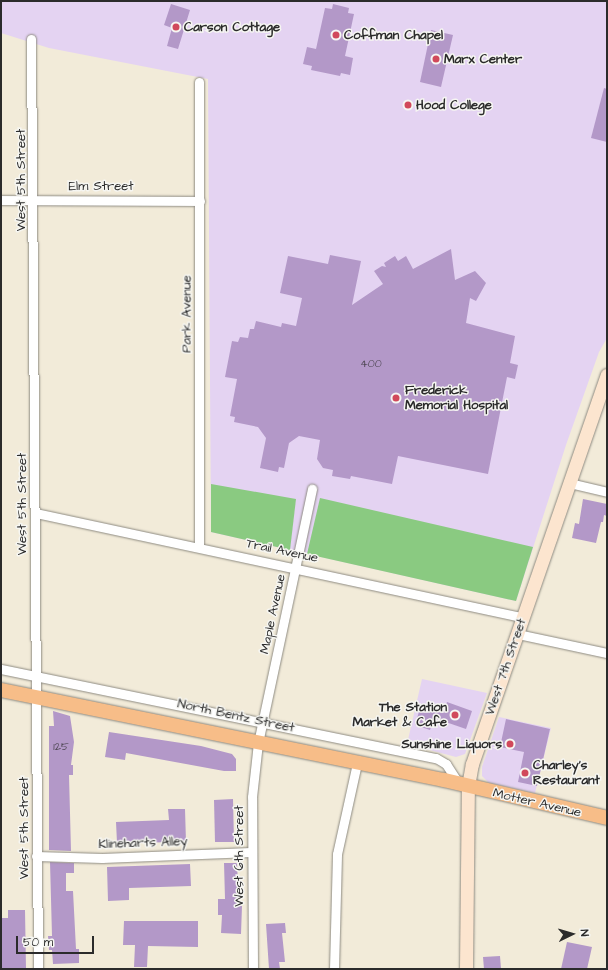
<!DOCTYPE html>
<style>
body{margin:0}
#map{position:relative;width:608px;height:970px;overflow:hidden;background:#f2ebd9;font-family:"Architects Daughter",sans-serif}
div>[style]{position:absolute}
.built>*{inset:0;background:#e4d3f2}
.green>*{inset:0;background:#8aca81}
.building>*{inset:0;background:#b398c8}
.roads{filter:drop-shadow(0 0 1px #8e8b82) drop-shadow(0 0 1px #8e8b82)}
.street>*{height:9px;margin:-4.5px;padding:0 4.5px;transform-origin:4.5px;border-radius:4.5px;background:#fff}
.secondary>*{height:13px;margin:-6.5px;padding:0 6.5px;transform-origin:6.5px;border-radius:6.5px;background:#fce5cf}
.primary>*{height:14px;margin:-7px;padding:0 7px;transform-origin:7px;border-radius:7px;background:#f7bd88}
.dots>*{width:11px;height:11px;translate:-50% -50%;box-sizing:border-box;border:2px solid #f6f6f2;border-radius:50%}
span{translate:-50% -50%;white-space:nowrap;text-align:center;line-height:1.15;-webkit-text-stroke:3px #f6f6f2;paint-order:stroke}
.number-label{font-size:11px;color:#4d4652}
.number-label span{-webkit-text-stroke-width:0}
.poi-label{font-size:13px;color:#2b2b2b;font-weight:700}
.left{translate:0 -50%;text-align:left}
.right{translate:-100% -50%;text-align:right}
.street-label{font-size:13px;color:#2b2b2b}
.frame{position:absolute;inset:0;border:2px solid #2b2b2b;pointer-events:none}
.north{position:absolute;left:552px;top:914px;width:40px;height:40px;-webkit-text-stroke:3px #f6f6f2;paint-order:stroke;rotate:85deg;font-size:11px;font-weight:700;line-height:16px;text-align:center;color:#2b2b2b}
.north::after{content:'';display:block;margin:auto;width:14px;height:18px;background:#2b2b2b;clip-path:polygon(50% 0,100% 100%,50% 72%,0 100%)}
.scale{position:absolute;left:16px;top:936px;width:78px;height:18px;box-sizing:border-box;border:2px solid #2b2b2b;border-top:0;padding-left:5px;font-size:12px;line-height:14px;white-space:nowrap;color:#2b2b2b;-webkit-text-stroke:3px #f6f6f2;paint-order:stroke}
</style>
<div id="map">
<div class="built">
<div style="clip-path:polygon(1px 1px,607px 1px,607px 338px,599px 352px,566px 445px,516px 601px,211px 532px,208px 79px,49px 48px,1px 33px)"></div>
<div style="clip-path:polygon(422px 679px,487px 693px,465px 754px,456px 757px,407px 744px)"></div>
<div style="clip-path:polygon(499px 717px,551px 728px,535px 793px,489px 783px,482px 776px,482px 767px)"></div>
</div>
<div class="green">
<div style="clip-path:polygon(211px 484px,296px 499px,290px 550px,211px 532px)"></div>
<div style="clip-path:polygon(320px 498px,533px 547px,516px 601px,307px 554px)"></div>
</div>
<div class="building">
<div style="clip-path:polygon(171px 4px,190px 10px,178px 49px,167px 46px,172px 28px,164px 25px)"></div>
<div style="clip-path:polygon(333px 4px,349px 8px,348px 13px,354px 14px,345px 56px,353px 58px,350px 75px,341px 73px,340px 76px,311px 70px,312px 66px,303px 64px,307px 47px,316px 49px,325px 8px,332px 9px)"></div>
<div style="clip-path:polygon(431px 30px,453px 35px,441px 87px,420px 82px)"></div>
<div style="clip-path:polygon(604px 88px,607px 89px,607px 142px,591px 138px)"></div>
<div style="clip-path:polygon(451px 249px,455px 280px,475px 271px,486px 283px,476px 301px,470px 298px,466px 323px,515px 336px,510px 363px,518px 365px,515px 379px,507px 377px,488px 474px,398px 456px,392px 484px,351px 476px,350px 479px,332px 476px,333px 470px,323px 468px,317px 459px,320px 440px,299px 436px,289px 443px,284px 468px,279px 467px,278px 472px,260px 468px,266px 438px,258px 427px,234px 422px,235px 417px,230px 416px,237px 379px,225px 377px,232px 341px,238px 342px,240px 337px,248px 338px,250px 329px,254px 329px,256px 321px,281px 327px,282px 323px,296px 326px,302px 298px,280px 293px,288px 256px,328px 264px,330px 255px,361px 261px,352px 305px,383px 284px,374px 271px,382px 266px,386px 267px,384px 263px,395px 256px,398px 261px,406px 256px,413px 269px)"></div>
<div style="clip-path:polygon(583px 499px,607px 504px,607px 516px,604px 515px,603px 522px,601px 522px,596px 543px,572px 538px,575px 523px,579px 524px)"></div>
<div style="clip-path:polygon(447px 702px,472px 711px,466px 729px,434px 718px,430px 730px,415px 725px,421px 705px,443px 713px)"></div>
<div style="clip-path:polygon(53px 711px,70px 716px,74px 742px,71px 765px,73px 765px,73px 775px,69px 775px,71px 851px,49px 850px,49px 726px,54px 726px)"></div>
<div style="clip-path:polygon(506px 719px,550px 729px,537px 786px,518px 782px,524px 752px,500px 747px)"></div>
<div style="clip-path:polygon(109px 732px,201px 746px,232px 754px,236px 759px,236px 771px,224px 771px,126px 753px,125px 760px,105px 757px)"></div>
<div style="clip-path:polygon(233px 799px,234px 842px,215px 842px,214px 800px)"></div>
<div style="clip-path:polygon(168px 809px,185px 809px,186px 842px,117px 843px,116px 822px,169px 820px)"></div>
<div style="clip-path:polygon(50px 862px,74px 863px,74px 873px,66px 873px,66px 891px,73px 891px,76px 949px,79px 949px,79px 963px,53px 964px,52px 950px,49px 950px,48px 936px,52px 936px)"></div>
<div style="clip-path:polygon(224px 863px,237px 863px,239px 906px,242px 906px,241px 934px,221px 933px,222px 915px,218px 915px,218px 899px,225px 899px)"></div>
<div style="clip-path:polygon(190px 864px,191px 886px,129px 888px,129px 900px,108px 901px,107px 867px)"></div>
<div style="clip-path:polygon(8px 910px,25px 910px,26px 969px,1px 969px,1px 918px,8px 918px)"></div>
<div style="clip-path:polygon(124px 921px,198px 921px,198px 947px,148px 946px,147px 967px,134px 967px,135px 945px,123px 945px)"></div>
<div style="clip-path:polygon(285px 923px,286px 933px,282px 933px,285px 962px,279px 962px,280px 969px,269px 969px,266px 924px)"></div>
<div style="clip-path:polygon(567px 942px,592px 947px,587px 969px,561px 969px)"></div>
<div style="clip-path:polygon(500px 956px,501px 969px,484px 969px,483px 957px)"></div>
</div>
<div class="roads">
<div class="street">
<div style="left:31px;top:39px;width:930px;rotate:89.57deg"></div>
<div style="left:199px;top:82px;width:464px;rotate:90deg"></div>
<div style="left:1px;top:200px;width:199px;rotate:0.3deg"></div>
<div style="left:569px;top:483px;width:39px;rotate:13deg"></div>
<div style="left:36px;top:513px;width:498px;rotate:12.1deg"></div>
<div style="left:518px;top:634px;width:91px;rotate:12.1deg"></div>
<div style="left:1px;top:669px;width:444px;rotate:11.6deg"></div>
<div style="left:436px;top:758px;width:12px;rotate:31deg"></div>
<div style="left:446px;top:764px;width:24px;rotate:57deg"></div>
<div style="left:36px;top:856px;width:66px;rotate:1.7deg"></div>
<div style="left:102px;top:858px;width:149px;rotate:-2.3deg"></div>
<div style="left:253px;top:969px;width:172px;rotate:-90.3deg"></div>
<div style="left:252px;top:797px;width:54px;rotate:-83.7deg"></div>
<div style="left:258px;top:743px;width:260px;rotate:-78deg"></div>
<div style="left:334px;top:969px;width:115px;rotate:-88.5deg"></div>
<div style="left:337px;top:854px;width:93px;rotate:-77.6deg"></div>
</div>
<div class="secondary">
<div style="left:466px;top:969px;width:183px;rotate:-89.4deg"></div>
<div style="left:468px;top:786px;width:22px;rotate:-80deg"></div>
<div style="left:472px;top:764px;width:412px;rotate:-70.9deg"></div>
</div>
<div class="primary">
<div style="left:1px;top:690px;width:452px;rotate:11.5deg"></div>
<div style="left:444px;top:780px;width:167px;rotate:13.1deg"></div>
</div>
</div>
<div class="dots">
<div style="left:176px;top:27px;background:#d1495b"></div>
<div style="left:336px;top:35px;background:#d1495b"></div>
<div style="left:436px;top:59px;background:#d1495b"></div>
<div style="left:408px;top:105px;background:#d1495b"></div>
<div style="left:396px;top:398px;background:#d1495b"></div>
<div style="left:455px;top:715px;background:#d1495b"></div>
<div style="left:510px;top:744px;background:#d1495b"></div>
<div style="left:525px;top:773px;background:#d1495b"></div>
</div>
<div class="number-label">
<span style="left:371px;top:364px">400</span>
<span style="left:61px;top:747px">125</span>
</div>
<div class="poi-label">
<span class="left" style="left:184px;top:27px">Carson Cottage</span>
<span class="left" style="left:344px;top:35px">Coffman Chapel</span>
<span class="left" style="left:444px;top:59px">Marx Center</span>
<span class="left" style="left:416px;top:105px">Hood College</span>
<span class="left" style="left:405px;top:398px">Frederick<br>Memorial Hospital</span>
<span class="right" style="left:447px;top:715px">The Station<br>Market &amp; Cafe</span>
<span class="right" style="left:502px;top:744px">Sunshine Liquors</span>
<span class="left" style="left:533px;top:773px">Charley's<br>Restaurant</span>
</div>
<div class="street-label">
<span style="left:21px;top:180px;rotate:-90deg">West 5th Street</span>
<span style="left:101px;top:186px">Elm Street</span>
<span style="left:187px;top:314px;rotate:-90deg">Park Avenue</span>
<span style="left:22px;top:504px;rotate:-90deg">West 5th Street</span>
<span style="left:282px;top:551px;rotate:12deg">Trail Avenue</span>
<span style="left:273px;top:614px;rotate:-78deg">Maple Avenue</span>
<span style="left:506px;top:667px;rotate:-71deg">West 7th Street</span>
<span style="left:236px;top:716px;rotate:12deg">North Bentz Street</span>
<span style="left:537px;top:803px;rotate:13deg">Motter Avenue</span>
<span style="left:24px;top:828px;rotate:-90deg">West 5th Street</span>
<span style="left:143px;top:843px;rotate:-2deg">Klineharts Alley</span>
<span style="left:239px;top:856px;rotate:-90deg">West 6th Street</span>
</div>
<div class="frame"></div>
<div class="north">N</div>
<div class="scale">50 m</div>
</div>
